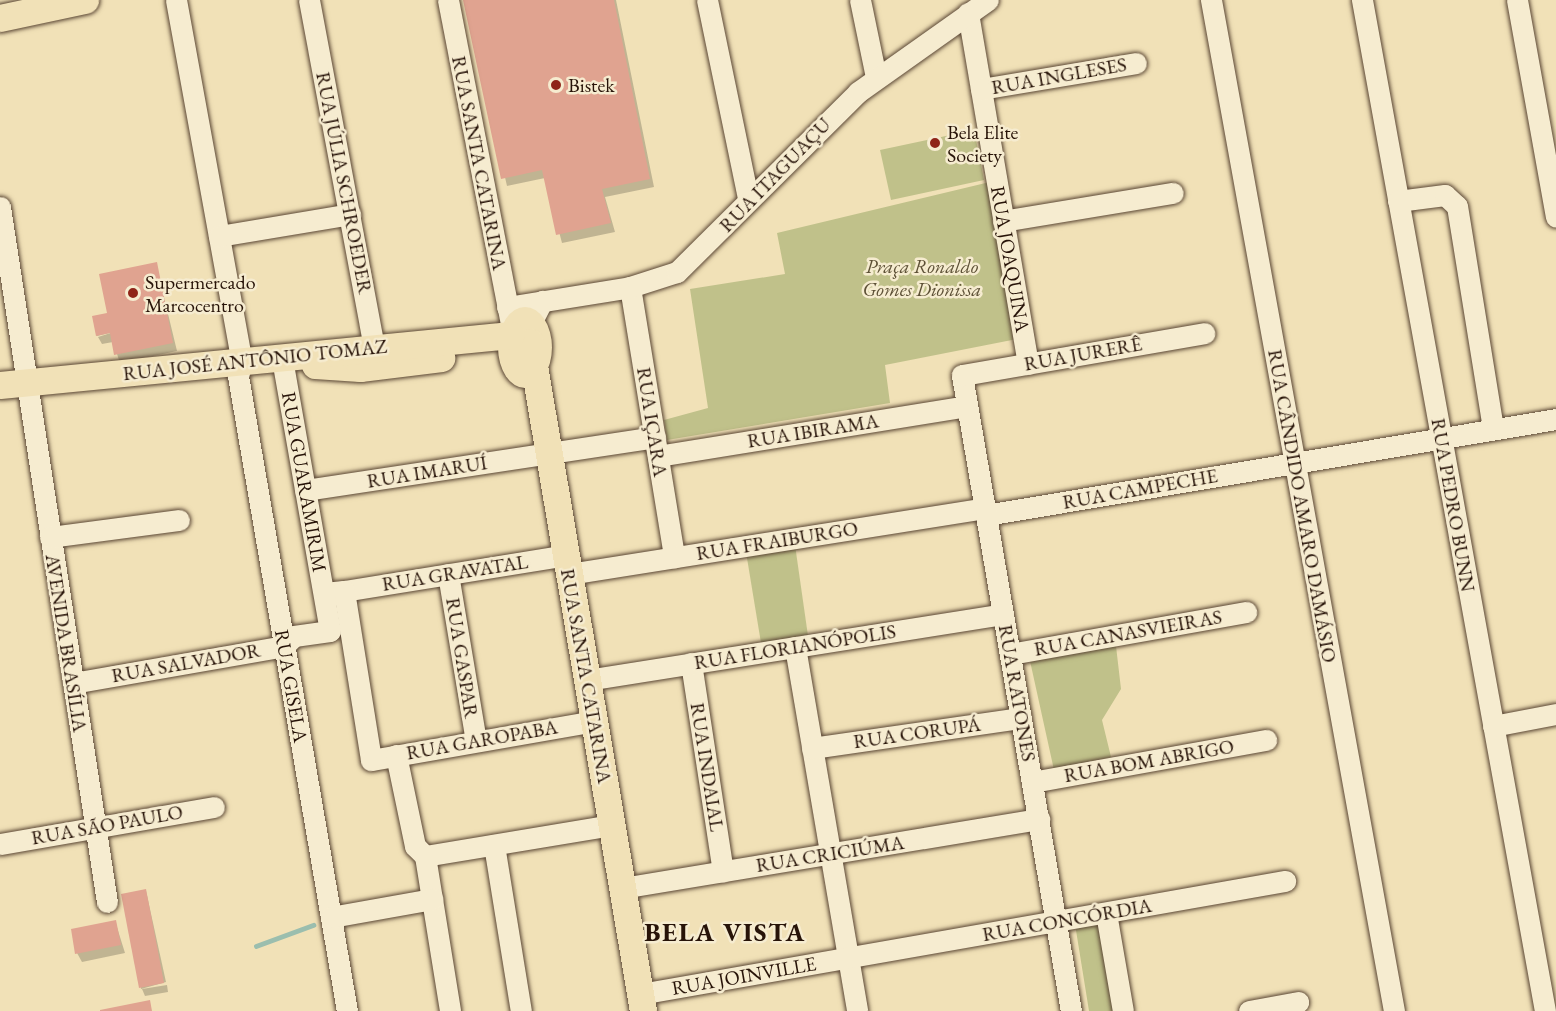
<!DOCTYPE html>
<meta charset="utf-8">
<style>
body{margin:0}
#map{position:relative;width:1556px;height:1011px;overflow:hidden;background:#f1e1b7;font-family:"EB Garamond",serif}
div>[style]{position:absolute}
.green>*{inset:0;background:#c0c18a}
.shadow>*{inset:0;background:#0003}
.stream>*{height:4.5px;margin:-2.25px;padding:0 2.25px;transform-origin:2.25px;border-radius:2.25px;background:#9bbeae}
.building>*{inset:0;background:#e0a390}
.roads{filter:drop-shadow(0 0 2px #5a4634) drop-shadow(0 0 2px #5a4634)}
.minor>*{height:21px;margin:-10.5px;padding:0 10.5px;transform-origin:10.5px;border-radius:10.5px;background:#f6ecd0}
.major>*{height:27px;margin:-13.5px;padding:0 13.5px;transform-origin:13.5px;border-radius:13.5px;background:#f1e1b7}
.major>.ring{margin:-13.5px;padding:0;box-sizing:content-box;background:none;border:27px solid #f1e1b7;border-radius:50%}
.dots>*{width:16px;height:16px;translate:-50% -50%;box-sizing:border-box;border:3px solid #f6ecd0;border-radius:50%}
span{translate:-50% -50%;white-space:nowrap;text-align:center;line-height:1.15;-webkit-text-stroke:5px #f6ecd0;paint-order:stroke}
.street-label{font-size:20px;color:#271308}
.poi-label{font-size:20px;color:#271308}
.left{translate:0 -50%;text-align:left}
.park-label{font-size:20px;color:#5d5036;font-style:italic}
.district-label{font-size:26px;color:#271308;font-weight:700;letter-spacing:1.5px}
</style>
<div id="map">
<div class="green">
<div style="clip-path:polygon(974px 130px,984px 180px,891px 200px,880px 150px)"></div>
<div style="clip-path:polygon(994px 181px,1017px 339px,885px 365px,890px 403px,667px 440px,664px 420px,708px 408px,690px 289px,785px 274px,777px 233px)"></div>
<div style="clip-path:polygon(795px 545px,808px 636px,761px 643px,746px 552px)"></div>
<div style="clip-path:polygon(1116px 646px,1121px 689px,1102px 720px,1111px 757px,1054px 770px,1030px 661px)"></div>
<div style="clip-path:polygon(1099px 919px,1115px 1011px,1089px 1011px,1075px 924px)"></div>
</div>
<div class="shadow">
<div style="clip-path:polygon(464px 0,616px 0,654px 187px,605px 197px,615px 232px,562px 243px,545px 178px,507px 186px)"></div>
<div style="clip-path:polygon(156px 264px,177px 351px,120px 363px,113px 342px,102px 344px,98px 337px,117px 331px,97px 336px,93px 317px,108px 314px,101px 275px)"></div>
<div style="clip-path:polygon(146px 891px,166px 982px,141px 989px,123px 895px)"></div>
<div style="clip-path:polygon(115px 921px,125px 953px,82px 962px,77px 953px)"></div>
<div style="clip-path:polygon(167px 985px,168px 992px,145px 996px,142px 989px)"></div>
</div>
<div class="stream">
<div style="left:256px;top:946px;width:61px;rotate:-20.2deg"></div>
</div>
<div class="building">
<div style="clip-path:polygon(463px 0,614px 0,650px 179px,602px 189px,611px 223px,556px 235px,542px 170px,501px 179px)"></div>
<div style="clip-path:polygon(157px 262px,173px 343px,114px 355px,110px 333px,96px 336px,92px 316px,107px 313px,99px 274px)"></div>
<div style="clip-path:polygon(146px 889px,164px 983px,139px 988px,121px 894px)"></div>
<div style="clip-path:polygon(116px 920px,121px 945px,75px 954px,71px 929px)"></div>
<div style="clip-path:polygon(150px 1000px,152px 1011px,100px 1011px,100px 1010px)"></div>
</div>
<div class="roads">
<div class="minor">
<div style="left:176px;top:0;width:368px;rotate:79.7deg"></div>
<div style="left:242px;top:362px;width:15px;rotate:106deg"></div>
<div style="left:238px;top:376px;width:644px;rotate:80.26deg"></div>
<div style="left:309px;top:0;width:368px;rotate:79.4deg"></div>
<div style="left:448px;top:0;width:326px;rotate:79deg"></div>
<div style="left:707px;top:0;width:202px;rotate:78.3deg"></div>
<div style="left:860px;top:0;width:79px;rotate:78.3deg"></div>
<div style="left:1211px;top:0;width:1027px;rotate:79.74deg"></div>
<div style="left:1362px;top:0;width:1027px;rotate:79.74deg"></div>
<div style="left:1517px;top:0;width:220px;rotate:79.8deg"></div>
<div style="left:968px;top:13px;width:356px;rotate:80.3deg"></div>
<div style="left:981px;top:89px;width:157px;rotate:-9.5deg"></div>
<div style="left:1398px;top:201px;width:47px;rotate:-7.3deg"></div>
<div style="left:1445px;top:195px;width:16px;rotate:43deg"></div>
<div style="left:1457px;top:206px;width:226px;rotate:80.8deg"></div>
<div style="left:0;top:207px;width:703px;rotate:81.25deg"></div>
<div style="left:1003px;top:221px;width:172px;rotate:-9.4deg"></div>
<div style="left:219px;top:236px;width:133px;rotate:-9.5deg"></div>
<div style="left:630px;top:287px;width:274px;rotate:80.7deg"></div>
<div style="left:507px;top:307px;width:125px;rotate:-9.2deg"></div>
<div style="left:630px;top:287px;width:49px;rotate:-17.7deg"></div>
<div style="left:677px;top:272px;width:255px;rotate:-44.8deg"></div>
<div style="left:858px;top:92px;width:159px;rotate:-35.3deg"></div>
<div style="left:531px;top:323px;width:25px;rotate:-63deg"></div>
<div style="left:658px;top:456px;width:313px;rotate:-9.2deg"></div>
<div style="left:305px;top:490px;width:354px;rotate:-8.6deg"></div>
<div style="left:986px;top:515px;width:578px;rotate:-9.56deg"></div>
<div style="left:50px;top:537px;width:130px;rotate:-7.5deg"></div>
<div style="left:448px;top:574px;width:169px;rotate:80.5deg"></div>
<div style="left:569px;top:574px;width:421px;rotate:-9deg"></div>
<div style="left:344px;top:591px;width:225px;rotate:-9.2deg"></div>
<div style="left:324px;top:593px;width:20px;rotate:-6deg"></div>
<div style="left:344px;top:591px;width:171px;rotate:80.9deg"></div>
<div style="left:371px;top:760px;width:226px;rotate:-9.9deg"></div>
<div style="left:795px;top:647px;width:369px;rotate:80.3deg"></div>
<div style="left:1010px;top:654px;width:240px;rotate:-10.1deg"></div>
<div style="left:691px;top:663px;width:211px;rotate:81.3deg"></div>
<div style="left:587px;top:680px;width:421px;rotate:-9deg"></div>
<div style="left:73px;top:683px;width:214px;rotate:-9.9deg"></div>
<div style="left:284px;top:646px;width:14px;rotate:-45deg"></div>
<div style="left:294px;top:636px;width:36px;rotate:-8deg"></div>
<div style="left:330px;top:631px;width:276px;rotate:-100deg"></div>
<div style="left:1493px;top:726px;width:64px;rotate:-10.8deg"></div>
<div style="left:812px;top:748px;width:211px;rotate:-8.2deg"></div>
<div style="left:396px;top:755px;width:93px;rotate:78.2deg"></div>
<div style="left:415px;top:846px;width:14px;rotate:45deg"></div>
<div style="left:425px;top:856px;width:157px;rotate:80.8deg"></div>
<div style="left:1032px;top:782px;width:238px;rotate:-10.2deg"></div>
<div style="left:0;top:844px;width:217px;rotate:-9.8deg"></div>
<div style="left:494px;top:845px;width:168px;rotate:80.8deg"></div>
<div style="left:425px;top:856px;width:190px;rotate:-9.4deg"></div>
<div style="left:622px;top:888px;width:423px;rotate:-9.4deg"></div>
<div style="left:1106px;top:913px;width:99px;rotate:80.2deg"></div>
<div style="left:331px;top:917px;width:103px;rotate:-10.1deg"></div>
<div style="left:640px;top:994px;width:655px;rotate:-9.94deg"></div>
<div style="left:1071px;top:1011px;width:645px;rotate:-99.73deg"></div>
<div style="left:962px;top:375px;width:246px;rotate:-9.8deg"></div>
<div style="left:1249px;top:1011px;width:50px;rotate:-10.4deg"></div>
</div>
<div class="major">
<div style="left:0;top:18px;width:87px;rotate:-12deg"></div>
<div class="ring" style="left:511px;top:320px;width:-3px;height:-3px"></div>
<div style="left:530px;top:342px;width:678px;rotate:80.41deg"></div>
<div style="left:315px;top:365px;width:45px;rotate:3.8deg"></div>
<div style="left:360px;top:368px;width:82px;rotate:-7deg"></div>
<div style="left:0;top:385px;width:513px;rotate:-5.59deg"></div>
</div>
</div>
<div class="dots">
<div style="left:556px;top:85px;background:#8f2418"></div>
<div style="left:935px;top:143px;background:#8f2418"></div>
<div style="left:133px;top:293px;background:#8f2418"></div>
</div>
<div class="street-label">
<span style="left:1059px;top:76px;rotate:-10deg">RUA INGLESES</span>
<span style="left:479px;top:163px;rotate:79deg">RUA SANTA CATARINA</span>
<span style="left:775px;top:175px;rotate:-46deg">RUA ITAGUAÇU</span>
<span style="left:344px;top:183px;rotate:79deg">RUA JÚLIA SCHROEDER</span>
<span style="left:1010px;top:259px;rotate:80deg">RUA JOAQUINA</span>
<span style="left:1083px;top:354px;rotate:-10deg">RUA JURERÊ</span>
<span style="left:255px;top:360px;rotate:-6deg">RUA JOSÉ ANTÔNIO TOMAZ</span>
<span style="left:652px;top:422px;rotate:81deg">RUA IÇARA</span>
<span style="left:813px;top:431px;rotate:-9deg">RUA IBIRAMA</span>
<span style="left:427px;top:472px;rotate:-9deg">RUA IMARUÍ</span>
<span style="left:304px;top:482px;rotate:80deg">RUA GUARAMIRIM</span>
<span style="left:1140px;top:489px;rotate:-10deg">RUA CAMPECHE</span>
<span style="left:1453px;top:505px;rotate:80deg">RUA PEDRO BUNN</span>
<span style="left:1302px;top:506px;rotate:80deg">RUA CÂNDIDO AMARO DAMÁSIO</span>
<span style="left:777px;top:541px;rotate:-9deg">RUA FRAIBURGO</span>
<span style="left:455px;top:573px;rotate:-9deg">RUA GRAVATAL</span>
<span style="left:1128px;top:633px;rotate:-10deg">RUA CANASVIEIRAS</span>
<span style="left:66px;top:643px;rotate:81deg">AVENIDA BRASÍLIA</span>
<span style="left:795px;top:647px;rotate:-9deg">RUA FLORIANÓPOLIS</span>
<span style="left:462px;top:658px;rotate:81deg">RUA GASPAR</span>
<span style="left:186px;top:663px;rotate:-10deg">RUA SALVADOR</span>
<span style="left:586px;top:676px;rotate:80deg">RUA SANTA CATARINA</span>
<span style="left:291px;top:686px;rotate:80deg">RUA GISELA</span>
<span style="left:1017px;top:693px;rotate:80deg">RUA RATONES</span>
<span style="left:917px;top:733px;rotate:-8deg">RUA CORUPÁ</span>
<span style="left:482px;top:740px;rotate:-10deg">RUA GAROPABA</span>
<span style="left:1149px;top:761px;rotate:-10deg">RUA BOM ABRIGO</span>
<span style="left:707px;top:767px;rotate:81deg">RUA INDAIAL</span>
<span style="left:107px;top:825px;rotate:-10deg">RUA SÃO PAULO</span>
<span style="left:830px;top:854px;rotate:-9deg">RUA CRICIÚMA</span>
<span style="left:1067px;top:920px;rotate:-10deg">RUA CONCÓRDIA</span>
<span style="left:744px;top:976px;rotate:-10deg">RUA JOINVILLE</span>
</div>
<div class="poi-label">
<span class="left" style="left:568px;top:85px">Bistek</span>
<span class="left" style="left:947px;top:144px">Bela Elite<br>Society</span>
<span class="left" style="left:145px;top:294px">Supermercado<br>Marcocentro</span>
</div>
<div class="park-label">
<span style="left:922px;top:278px">Praça Ronaldo<br>Gomes Dionissa</span>
</div>
<div class="district-label">
<span style="left:725px;top:933px">BELA VISTA</span>
</div>
</div>
